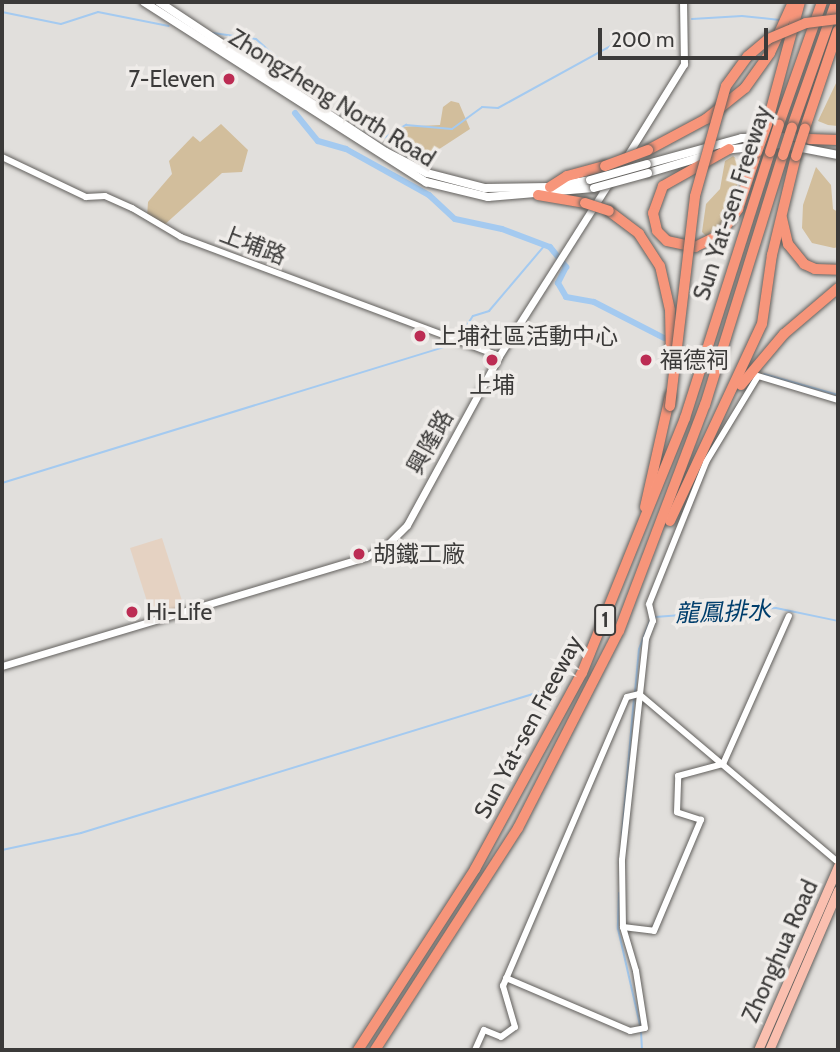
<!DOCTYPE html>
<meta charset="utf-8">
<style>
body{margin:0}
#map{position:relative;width:840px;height:1052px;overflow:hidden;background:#e1dfdc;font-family:Cabin,"Noto Sans TC",sans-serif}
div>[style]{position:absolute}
.industrial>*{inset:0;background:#e5d2c2}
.green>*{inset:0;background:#d2be9c}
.stream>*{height:2px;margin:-1px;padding:0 1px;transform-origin:1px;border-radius:1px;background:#a4caf0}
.canal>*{height:6px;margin:-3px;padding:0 3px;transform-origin:3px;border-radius:3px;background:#a4caf0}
.roads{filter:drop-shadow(0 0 2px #62605d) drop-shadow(0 0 2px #62605d)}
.minor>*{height:6px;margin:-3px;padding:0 3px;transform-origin:3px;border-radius:3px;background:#fff}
.tertiary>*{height:7px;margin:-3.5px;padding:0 3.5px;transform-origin:3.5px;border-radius:3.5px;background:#fff}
.secondary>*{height:8px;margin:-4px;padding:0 4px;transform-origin:4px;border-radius:4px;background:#fff}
.primary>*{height:9px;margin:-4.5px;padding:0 4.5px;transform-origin:4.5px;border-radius:4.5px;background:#fabfaf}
.motorway>*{height:10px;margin:-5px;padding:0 5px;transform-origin:5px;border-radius:5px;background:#f7957a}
.bridges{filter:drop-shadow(0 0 2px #62605d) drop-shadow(0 0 2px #62605d)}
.secondary-bridge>*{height:8px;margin:-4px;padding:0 4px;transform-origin:4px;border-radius:4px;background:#fff}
.motorway-bridge>*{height:10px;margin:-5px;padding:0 5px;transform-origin:5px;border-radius:5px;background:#f7957a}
.dots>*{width:19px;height:19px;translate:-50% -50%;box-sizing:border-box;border:4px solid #efece9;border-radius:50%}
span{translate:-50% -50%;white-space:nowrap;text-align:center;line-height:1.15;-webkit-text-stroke:7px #efece9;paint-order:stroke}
.shield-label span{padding:2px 5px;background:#efece9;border:2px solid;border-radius:5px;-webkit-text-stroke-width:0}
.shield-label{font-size:21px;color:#3b3a39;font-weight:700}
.poi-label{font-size:23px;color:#3b3a39}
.right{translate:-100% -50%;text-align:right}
.left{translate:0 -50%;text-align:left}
.street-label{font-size:23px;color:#3b3a39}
.water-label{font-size:24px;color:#003e6c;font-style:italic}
.frame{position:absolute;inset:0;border:4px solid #3b3a39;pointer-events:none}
.scale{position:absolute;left:598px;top:28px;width:170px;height:32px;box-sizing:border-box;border:4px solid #3b3a39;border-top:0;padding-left:9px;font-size:21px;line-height:24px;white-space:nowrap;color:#3b3a39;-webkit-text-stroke:5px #efece9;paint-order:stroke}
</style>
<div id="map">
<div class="industrial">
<div style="clip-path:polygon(162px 538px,184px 607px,152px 617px,130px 548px)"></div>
</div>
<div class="green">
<div style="clip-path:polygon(838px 79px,838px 126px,828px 125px,818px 121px)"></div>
<div style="clip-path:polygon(451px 101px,459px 103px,470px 129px,424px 159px,396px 143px,399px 127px,440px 125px,443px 107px)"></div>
<div style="clip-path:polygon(221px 124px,248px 150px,242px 172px,222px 173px,163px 226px,147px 217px,148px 202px,172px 174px,169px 161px,193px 136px,200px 142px)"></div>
<div style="clip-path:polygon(733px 156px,742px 164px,742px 173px,721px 225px,706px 236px,702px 232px,706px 204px,720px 189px,725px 161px)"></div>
<div style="clip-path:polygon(816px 167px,831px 185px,833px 209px,838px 212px,838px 247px,834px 248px,812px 243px,802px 228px,803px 205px)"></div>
</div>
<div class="stream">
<div style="left:2px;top:12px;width:60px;rotate:11.5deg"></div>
<div style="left:61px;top:24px;width:39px;rotate:-18deg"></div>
<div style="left:98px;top:12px;width:72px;rotate:11.2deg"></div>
<div style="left:692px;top:19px;width:50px;rotate:-3.4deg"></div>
<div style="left:742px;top:16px;width:38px;rotate:6deg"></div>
<div style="left:213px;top:33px;width:43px;rotate:7.9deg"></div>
<div style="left:256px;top:39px;width:36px;rotate:42deg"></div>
<div style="left:283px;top:63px;width:13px;rotate:77deg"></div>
<div style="left:384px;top:138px;width:26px;rotate:-31deg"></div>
<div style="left:406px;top:125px;width:46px;rotate:5deg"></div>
<div style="left:452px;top:129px;width:37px;rotate:-36deg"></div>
<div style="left:482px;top:107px;width:16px;rotate:4deg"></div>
<div style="left:498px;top:108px;width:135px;rotate:-28.8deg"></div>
<div style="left:459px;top:338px;width:26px;rotate:-58deg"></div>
<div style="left:473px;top:316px;width:17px;rotate:-17deg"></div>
<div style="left:489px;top:311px;width:87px;rotate:-49.7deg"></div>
<div style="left:764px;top:374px;width:77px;rotate:15.8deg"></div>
<div style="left:2px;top:483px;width:475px;rotate:-17.1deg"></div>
<div style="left:655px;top:617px;width:121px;rotate:-4.3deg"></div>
<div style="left:776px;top:608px;width:63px;rotate:11.8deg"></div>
<div style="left:635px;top:692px;width:43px;rotate:-84.7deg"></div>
<div style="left:639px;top:649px;width:30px;rotate:-69deg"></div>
<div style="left:622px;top:835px;width:138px;rotate:-85deg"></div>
<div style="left:2px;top:850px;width:81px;rotate:-12.1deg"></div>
<div style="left:81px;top:833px;width:489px;rotate:-17.1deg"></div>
<div style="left:619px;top:893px;width:36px;rotate:92deg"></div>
<div style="left:618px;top:929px;width:98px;rotate:77.1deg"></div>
<div style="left:641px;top:1031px;width:19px;rotate:87deg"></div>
</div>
<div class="canal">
<div style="left:295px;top:113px;width:36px;rotate:51deg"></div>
<div style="left:318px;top:141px;width:29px;rotate:16deg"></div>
<div style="left:346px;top:149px;width:95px;rotate:29deg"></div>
<div style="left:429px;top:195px;width:35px;rotate:43deg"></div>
<div style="left:455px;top:219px;width:48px;rotate:12deg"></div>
<div style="left:502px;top:229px;width:51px;rotate:20.6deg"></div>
<div style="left:550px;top:247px;width:26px;rotate:51deg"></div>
<div style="left:566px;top:267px;width:18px;rotate:117deg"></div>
<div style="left:558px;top:283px;width:16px;rotate:60deg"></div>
<div style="left:566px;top:297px;width:28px;rotate:10deg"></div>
<div style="left:594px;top:302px;width:79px;rotate:27.2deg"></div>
</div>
<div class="roads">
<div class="minor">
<div style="left:2px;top:157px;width:93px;rotate:25.5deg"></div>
<div style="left:86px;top:197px;width:19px;rotate:-3deg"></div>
<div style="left:105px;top:196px;width:30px;rotate:24deg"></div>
<div style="left:132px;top:208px;width:57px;rotate:30.6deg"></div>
<div style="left:181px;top:237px;width:340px;rotate:20.5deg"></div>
<div style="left:639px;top:694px;width:260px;rotate:40.2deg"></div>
<div style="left:723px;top:764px;width:162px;rotate:-66deg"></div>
<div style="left:623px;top:927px;width:31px;rotate:7deg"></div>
<div style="left:654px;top:931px;width:121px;rotate:-67.1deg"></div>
<div style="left:701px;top:820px;width:25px;rotate:-162deg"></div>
<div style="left:677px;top:812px;width:36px;rotate:-88deg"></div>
<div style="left:678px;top:776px;width:47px;rotate:-14.9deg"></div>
<div style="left:506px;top:978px;width:135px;rotate:23.1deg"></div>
<div style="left:630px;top:1031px;width:15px;rotate:-11deg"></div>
<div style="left:645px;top:1028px;width:58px;rotate:-99deg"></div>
<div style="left:636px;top:971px;width:46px;rotate:-106.5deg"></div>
<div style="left:623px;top:927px;width:67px;rotate:-90.9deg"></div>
<div style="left:622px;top:860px;width:222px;rotate:-83.8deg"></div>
<div style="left:646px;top:639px;width:19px;rotate:-69deg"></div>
<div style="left:653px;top:621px;width:17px;rotate:-103deg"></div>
<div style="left:649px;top:604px;width:153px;rotate:-68.1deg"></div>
<div style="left:706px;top:462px;width:100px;rotate:-58.8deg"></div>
<div style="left:758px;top:376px;width:84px;rotate:16.7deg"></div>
<div style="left:475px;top:1050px;width:22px;rotate:-66deg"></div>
<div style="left:484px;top:1030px;width:18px;rotate:22deg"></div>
<div style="left:501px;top:1037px;width:17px;rotate:-36deg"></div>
<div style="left:515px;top:1027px;width:43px;rotate:-106.3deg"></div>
<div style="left:503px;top:986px;width:314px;rotate:-66.8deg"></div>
<div style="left:627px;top:697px;width:12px;rotate:-14deg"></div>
</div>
<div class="tertiary">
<div style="left:625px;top:159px;width:112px;rotate:-58.2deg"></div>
<div style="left:684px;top:64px;width:62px;rotate:-90.9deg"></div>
<div style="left:2px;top:666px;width:380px;rotate:-16.7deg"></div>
<div style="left:366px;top:557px;width:24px;rotate:-30deg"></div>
<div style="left:387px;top:545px;width:28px;rotate:-45deg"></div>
<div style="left:407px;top:525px;width:192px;rotate:-61.4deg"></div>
<div style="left:499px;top:356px;width:205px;rotate:-57.6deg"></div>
</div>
<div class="secondary">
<div style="left:144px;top:2px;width:335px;rotate:32.6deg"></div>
<div style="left:426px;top:182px;width:64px;rotate:13.6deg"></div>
<div style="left:488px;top:197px;width:106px;rotate:-4.9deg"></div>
<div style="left:159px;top:2px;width:272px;rotate:33.5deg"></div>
<div style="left:386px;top:152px;width:46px;rotate:27.1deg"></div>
<div style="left:427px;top:173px;width:60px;rotate:14.5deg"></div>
<div style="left:485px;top:188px;width:65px;rotate:-0.9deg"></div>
<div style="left:550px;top:187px;width:41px;rotate:-9.9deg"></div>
<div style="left:724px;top:150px;width:57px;rotate:-6deg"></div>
<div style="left:781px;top:144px;width:58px;rotate:10.9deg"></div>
<div style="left:647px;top:164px;width:98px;rotate:-15.3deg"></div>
<div style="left:742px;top:138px;width:52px;rotate:-1.1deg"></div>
<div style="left:648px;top:173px;width:63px;rotate:-16.7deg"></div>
</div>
<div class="primary">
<div style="left:758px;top:1050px;width:201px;rotate:-66.5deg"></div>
<div style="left:769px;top:1050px;width:174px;rotate:-66.7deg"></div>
</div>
<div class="motorway">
<div style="left:767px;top:124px;width:126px;rotate:-74.9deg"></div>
<div style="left:779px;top:124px;width:129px;rotate:-70.6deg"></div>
<div style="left:792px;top:127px;width:133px;rotate:-70.6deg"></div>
<div style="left:805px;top:128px;width:103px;rotate:-71.4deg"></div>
<div style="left:810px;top:139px;width:28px;rotate:2deg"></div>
<div style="left:729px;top:149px;width:76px;rotate:150.7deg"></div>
<div style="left:663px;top:186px;width:29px;rotate:110deg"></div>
<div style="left:653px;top:213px;width:18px;rotate:77deg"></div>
<div style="left:657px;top:231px;width:14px;rotate:45deg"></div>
<div style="left:667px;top:241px;width:29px;rotate:12deg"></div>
<div style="left:695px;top:247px;width:28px;rotate:-26deg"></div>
<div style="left:720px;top:235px;width:32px;rotate:-55deg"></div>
<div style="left:738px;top:209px;width:60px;rotate:-71.6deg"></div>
<div style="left:648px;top:150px;width:66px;rotate:-28.1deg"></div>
<div style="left:706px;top:119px;width:50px;rotate:-38.5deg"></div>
<div style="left:745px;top:88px;width:43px;rotate:-54.5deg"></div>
<div style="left:770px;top:53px;width:56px;rotate:-65.7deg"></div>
<div style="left:550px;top:187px;width:20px;rotate:-33deg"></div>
<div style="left:567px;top:176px;width:39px;rotate:-15deg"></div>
<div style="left:538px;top:195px;width:48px;rotate:9.7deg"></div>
<div style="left:609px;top:211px;width:38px;rotate:37deg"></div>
<div style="left:639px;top:234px;width:38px;rotate:57deg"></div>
<div style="left:660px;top:266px;width:45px;rotate:77.2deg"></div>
<div style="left:670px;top:310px;width:49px;rotate:88.8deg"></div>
<div style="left:782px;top:218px;width:27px;rotate:77deg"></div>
<div style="left:788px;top:244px;width:26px;rotate:51deg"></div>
<div style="left:804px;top:264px;width:12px;rotate:24deg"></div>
<div style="left:815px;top:269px;width:23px;rotate:2deg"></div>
<div style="left:741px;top:385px;width:67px;rotate:-49.9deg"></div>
<div style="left:784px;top:334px;width:71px;rotate:-40.4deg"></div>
<div style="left:645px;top:507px;width:114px;rotate:-77.3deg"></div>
<div style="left:670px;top:521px;width:217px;rotate:-65deg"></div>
<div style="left:762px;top:324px;width:70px;rotate:-81.8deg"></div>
<div style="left:772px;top:255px;width:102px;rotate:-76.4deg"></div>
<div style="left:358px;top:1050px;width:216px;rotate:-57.1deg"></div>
<div style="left:475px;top:869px;width:223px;rotate:-61.4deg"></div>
<div style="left:582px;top:673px;width:275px;rotate:-68deg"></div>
<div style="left:685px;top:418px;width:279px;rotate:-72.3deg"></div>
<div style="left:375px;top:1050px;width:264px;rotate:-57.2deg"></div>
<div style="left:518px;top:828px;width:221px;rotate:-62.9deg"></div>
<div style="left:619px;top:631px;width:242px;rotate:-69.2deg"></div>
<div style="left:705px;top:405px;width:262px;rotate:-72.7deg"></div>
</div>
</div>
<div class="bridges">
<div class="secondary-bridge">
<div style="left:590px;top:180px;width:59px;rotate:-15.7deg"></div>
<div style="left:594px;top:188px;width:56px;rotate:-15.5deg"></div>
</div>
<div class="motorway-bridge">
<div style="left:757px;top:152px;width:30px;rotate:-70deg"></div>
<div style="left:770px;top:152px;width:29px;rotate:-72deg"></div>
<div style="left:783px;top:155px;width:29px;rotate:-72deg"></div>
<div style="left:796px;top:156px;width:29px;rotate:-72deg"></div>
<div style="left:605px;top:166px;width:46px;rotate:-20.4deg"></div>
<div style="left:585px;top:203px;width:25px;rotate:18deg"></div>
<div style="left:670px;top:406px;width:211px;rotate:-83.2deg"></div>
<div style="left:695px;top:196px;width:114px;rotate:-74.3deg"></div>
<div style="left:726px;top:86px;width:37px;rotate:-54deg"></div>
<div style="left:748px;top:56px;width:26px;rotate:-40deg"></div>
<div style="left:768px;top:39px;width:41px;rotate:-22.8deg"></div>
<div style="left:806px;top:23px;width:32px;rotate:-7deg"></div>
</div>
</div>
<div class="dots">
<div style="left:229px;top:79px;background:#bc2c53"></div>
<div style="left:420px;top:336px;background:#bc2c53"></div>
<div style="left:492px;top:360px;background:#bc2c53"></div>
<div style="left:646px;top:360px;background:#bc2c53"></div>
<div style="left:359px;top:554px;background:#bc2c53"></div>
<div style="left:132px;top:612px;background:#bc2c53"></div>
</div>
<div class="shield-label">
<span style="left:605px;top:620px">1</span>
</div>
<div class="poi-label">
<span class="right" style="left:215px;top:79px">7-Eleven</span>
<span class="left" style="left:434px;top:336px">上埔社區活動中心</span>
<span class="left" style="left:660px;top:360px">福德祠</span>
<span style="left:492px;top:385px">上埔</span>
<span class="left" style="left:373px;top:554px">胡鐵工廠</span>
<span class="left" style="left:146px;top:612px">Hi-Life</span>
</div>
<div class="street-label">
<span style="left:332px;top:98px;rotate:32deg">Zhongzheng North Road</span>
<span style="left:732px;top:203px;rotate:-72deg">Sun Yat-sen Freeway</span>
<span style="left:253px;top:245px;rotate:21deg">上埔路</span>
<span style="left:430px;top:442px;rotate:-61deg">興隆路</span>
<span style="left:528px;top:727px;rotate:-62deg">Sun Yat-sen Freeway</span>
<span style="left:780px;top:951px;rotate:-66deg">Zhonghua Road</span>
</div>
<div class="water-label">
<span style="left:723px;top:612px;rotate:-2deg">龍鳳排水</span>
</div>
<div class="frame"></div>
<div class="scale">200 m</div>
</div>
